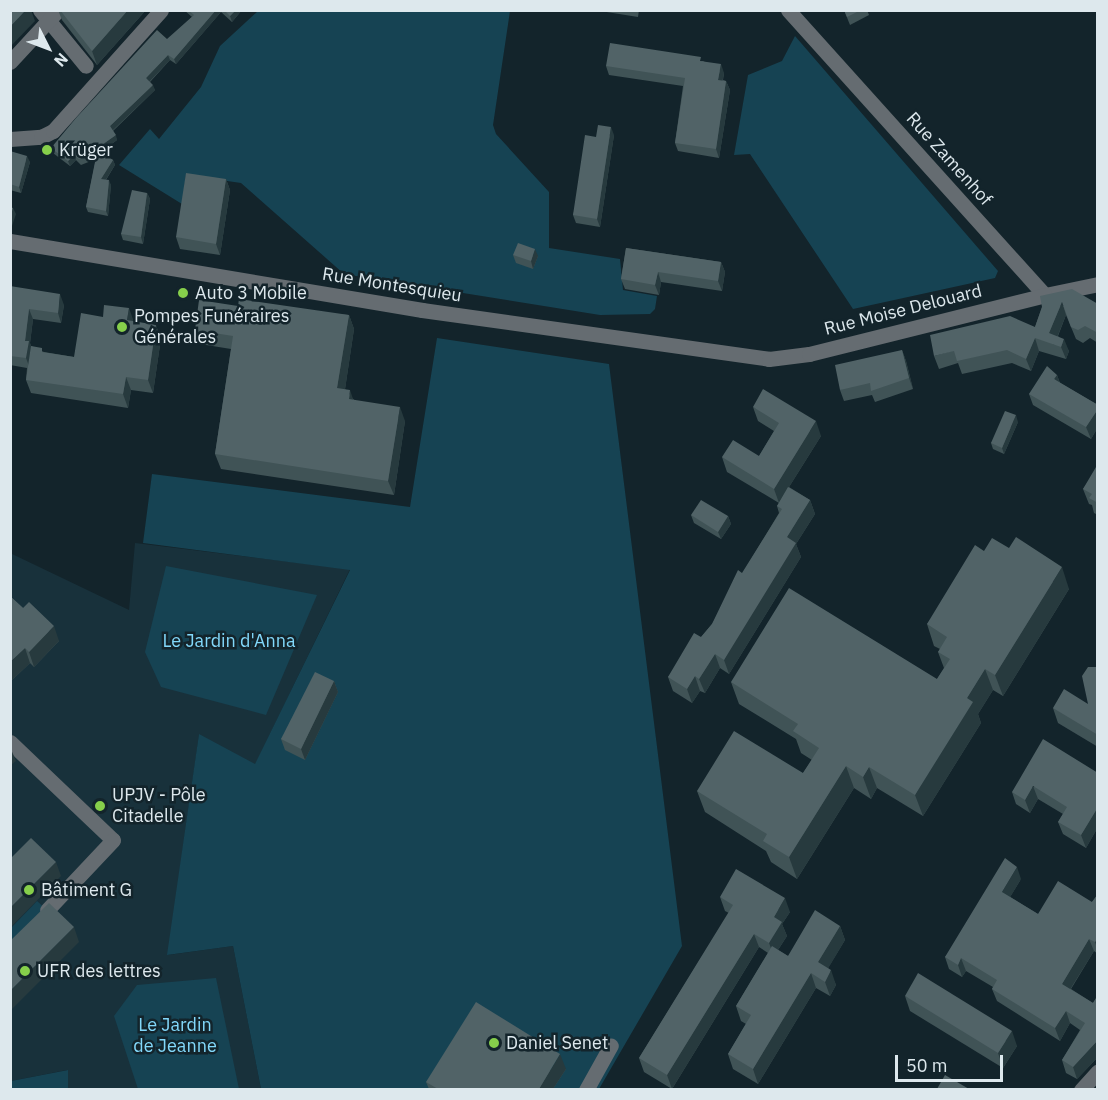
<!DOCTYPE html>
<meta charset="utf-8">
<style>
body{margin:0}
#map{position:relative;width:1108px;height:1100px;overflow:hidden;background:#13242b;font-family:"IBM Plex Sans",sans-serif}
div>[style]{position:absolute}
.built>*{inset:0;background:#18313b}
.green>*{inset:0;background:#164353}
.minor>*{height:15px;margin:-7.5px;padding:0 7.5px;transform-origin:7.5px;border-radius:7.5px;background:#656c71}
.wall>*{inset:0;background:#405356}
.shaded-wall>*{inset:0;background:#273a3e}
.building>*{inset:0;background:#516367}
.dots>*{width:16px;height:16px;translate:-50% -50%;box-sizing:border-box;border:3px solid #13242b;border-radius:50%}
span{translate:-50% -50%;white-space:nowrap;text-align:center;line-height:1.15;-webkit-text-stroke:5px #13242b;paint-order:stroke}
.poi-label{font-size:18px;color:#dde8ed}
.left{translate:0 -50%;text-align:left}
.street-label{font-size:18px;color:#dde8ed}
.park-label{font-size:18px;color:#82d8fa}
.frame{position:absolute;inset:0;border:12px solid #dde8ed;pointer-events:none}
.north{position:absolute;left:18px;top:18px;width:60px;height:60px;-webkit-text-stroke:4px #13242b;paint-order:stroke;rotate:132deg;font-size:16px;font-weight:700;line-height:24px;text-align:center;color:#dde8ed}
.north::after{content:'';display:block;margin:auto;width:21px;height:27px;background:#dde8ed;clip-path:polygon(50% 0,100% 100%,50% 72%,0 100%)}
.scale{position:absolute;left:895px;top:1055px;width:108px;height:27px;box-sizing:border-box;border:3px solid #dde8ed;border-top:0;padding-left:8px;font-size:18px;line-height:21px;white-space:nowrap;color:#dde8ed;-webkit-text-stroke:4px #13242b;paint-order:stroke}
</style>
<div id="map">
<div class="built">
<div style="clip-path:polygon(135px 543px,350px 569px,255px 765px,199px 735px,168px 955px,233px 946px,261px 1089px,68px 1089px,67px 1070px,11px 1081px,10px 553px,129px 610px)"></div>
</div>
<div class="green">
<div style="clip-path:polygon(258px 11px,510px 11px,493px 125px,496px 134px,549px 192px,549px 248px,620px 259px,623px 290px,657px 296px,655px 309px,650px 314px,600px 315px,344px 274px,241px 183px,186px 175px,182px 204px,119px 165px,150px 129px,159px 139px,201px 87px,220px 46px)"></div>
<div style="clip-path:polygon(795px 36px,998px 271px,995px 278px,853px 309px,750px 154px,734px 155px,748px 75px,782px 61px)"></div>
<div style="clip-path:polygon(437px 338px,609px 364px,682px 946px,599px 1089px,261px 1089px,233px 946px,167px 955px,199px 734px,255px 764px,350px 570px,143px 543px,152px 474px,410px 507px)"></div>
<div style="clip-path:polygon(166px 566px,317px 595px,266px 715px,161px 687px,145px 652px)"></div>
<div style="clip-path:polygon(37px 901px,47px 910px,11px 961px,11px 928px)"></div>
<div style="clip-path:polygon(216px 978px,239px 1089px,138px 1089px,114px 1016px,137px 985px)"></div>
<div style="clip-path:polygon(68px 1070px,68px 1089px,11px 1089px,11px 1081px)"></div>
</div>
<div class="minor">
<div style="left:40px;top:10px;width:72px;rotate:50.6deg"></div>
<div style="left:788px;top:10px;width:384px;rotate:48deg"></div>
<div style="left:1045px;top:295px;width:54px;rotate:-11.7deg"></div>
<div style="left:10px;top:62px;width:71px;rotate:-47.3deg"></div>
<div style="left:10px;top:139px;width:31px;rotate:-4deg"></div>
<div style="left:41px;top:137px;width:13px;rotate:-27deg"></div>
<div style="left:53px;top:131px;width:162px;rotate:-48.2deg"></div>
<div style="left:10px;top:241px;width:418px;rotate:9.5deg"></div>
<div style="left:422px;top:310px;width:350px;rotate:8deg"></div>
<div style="left:769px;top:359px;width:40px;rotate:-7.1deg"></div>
<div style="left:809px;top:354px;width:243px;rotate:-14deg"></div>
<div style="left:10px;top:742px;width:142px;rotate:43.6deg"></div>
<div style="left:113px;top:840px;width:96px;rotate:133.3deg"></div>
<div style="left:586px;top:1090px;width:51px;rotate:-60.9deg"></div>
<div style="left:1081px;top:1090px;width:25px;rotate:-48deg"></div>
</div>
<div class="wall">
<div style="clip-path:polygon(58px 10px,146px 10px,97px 65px,62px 20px)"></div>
<div style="clip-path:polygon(184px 10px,242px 10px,232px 22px,221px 12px,176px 64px,170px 60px,150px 82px,155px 90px,113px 131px,117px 140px,101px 152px,113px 160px,115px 165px,106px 180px,111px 185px,108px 216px,88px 212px,86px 207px,96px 159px,81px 165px,76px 160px,70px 166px,53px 153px,51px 148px,192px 17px)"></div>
<div style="clip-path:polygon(594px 10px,639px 10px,638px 17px)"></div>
<div style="clip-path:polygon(844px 10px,867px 10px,869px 15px,850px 25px)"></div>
<div style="clip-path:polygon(703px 61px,724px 73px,723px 80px,726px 81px,730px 90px,719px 158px,678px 151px,675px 143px,683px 86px,609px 75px,606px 66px)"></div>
<div style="clip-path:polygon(614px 135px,600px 227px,576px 223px,573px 215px,596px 137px)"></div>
<div style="clip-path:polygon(10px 151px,30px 162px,21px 193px,10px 190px)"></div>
<div style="clip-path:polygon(226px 179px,230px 190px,220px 255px,180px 249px,176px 237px)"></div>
<div style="clip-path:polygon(147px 193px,150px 199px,143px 244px,123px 240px,121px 234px)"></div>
<div style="clip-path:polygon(626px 248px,721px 262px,725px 272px,722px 291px,661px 282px,659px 295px,625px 289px,621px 279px)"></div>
<div style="clip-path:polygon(513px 255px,538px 256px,533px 269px,516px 263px)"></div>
<div style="clip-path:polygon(10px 286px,64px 305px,61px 323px,33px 319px,30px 343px,31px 346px,44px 352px,74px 357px,134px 321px,161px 338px,153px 393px,131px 390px,128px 408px,31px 393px,26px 380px,27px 368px,10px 365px)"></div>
<div style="clip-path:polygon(1098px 304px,1098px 343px,1090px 338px,1083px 343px,1076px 339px,1066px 315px,1058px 336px,1069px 351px,1066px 359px,1039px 351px,1031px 371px,1012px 363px,962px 374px,958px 363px,939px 369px,934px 356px,1035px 327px,1042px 307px)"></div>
<div style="clip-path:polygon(238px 306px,349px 315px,354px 329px,345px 389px,354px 400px,405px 421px,394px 495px,221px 469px,215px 454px,231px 349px,200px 344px,195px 330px)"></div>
<div style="clip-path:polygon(902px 350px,906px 361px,913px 389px,875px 402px,872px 395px,844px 401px,840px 390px)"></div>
<div style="clip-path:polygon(1057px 375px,1060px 383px,1098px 405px,1098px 427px,1091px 439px,1033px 405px,1029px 394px)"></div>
<div style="clip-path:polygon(753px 407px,821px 436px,789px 487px,810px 500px,815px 514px,796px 544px,801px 557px,729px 674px,720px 668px,705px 693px,700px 691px,692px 703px,673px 691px,668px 677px,712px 624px,779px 513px,777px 506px,779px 503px,727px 472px,722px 457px,759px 456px,774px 431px,758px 421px)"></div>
<div style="clip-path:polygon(1018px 422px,1004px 454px,993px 449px,991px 443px)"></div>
<div style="clip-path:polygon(1098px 468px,1098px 515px,1094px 513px,1092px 505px,1089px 504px,1083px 489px)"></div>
<div style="clip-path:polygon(691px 515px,728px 516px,731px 524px,721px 539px,694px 523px)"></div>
<div style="clip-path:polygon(984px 551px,1069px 589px,1003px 696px,993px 690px,978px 714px,981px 723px,923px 816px,877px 788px,871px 799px,854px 788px,797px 879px,771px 862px,766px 851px,705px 812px,697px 791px,803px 773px,812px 760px,801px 753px,796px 739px,739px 704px,731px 682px,937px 679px,944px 668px,938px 652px,940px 649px,934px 646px,927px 624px)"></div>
<div style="clip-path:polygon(10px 596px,59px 641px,34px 667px,30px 663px,10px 682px)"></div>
<div style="clip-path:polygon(1098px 667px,1098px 747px,1058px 723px,1053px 708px,1088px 704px)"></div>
<div style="clip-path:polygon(334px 681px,338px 692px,305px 760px,285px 750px,281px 739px)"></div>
<div style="clip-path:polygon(1098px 773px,1098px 827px,1086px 848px,1063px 834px,1058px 822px,1063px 814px,1038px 799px,1030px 813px,1016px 804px,1012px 792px)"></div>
<div style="clip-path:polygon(1021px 879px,1010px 897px,1038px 914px,1092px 902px,1098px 894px,1098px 954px,1094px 951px,1071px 989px,1093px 1003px,1098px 995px,1098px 1057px,1077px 1079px,1066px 1073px,1062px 1060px,1080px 1030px,1070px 1023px,1060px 1041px,997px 1001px,992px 989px,993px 987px,966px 971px,962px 977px,949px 969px,945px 957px)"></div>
<div style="clip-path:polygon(720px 897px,790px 912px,782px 924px,787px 936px,778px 950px,788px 956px,840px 926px,845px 940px,828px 968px,836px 985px,830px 996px,816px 988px,758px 1084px,733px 1069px,728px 1054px,746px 1024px,741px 1021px,736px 1006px,768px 953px,759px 947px,672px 1089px,644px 1072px,639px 1058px,729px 913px,725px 911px)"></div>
<div style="clip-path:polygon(905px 996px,1017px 1046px,1003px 1068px,910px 1011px)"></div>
<div style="clip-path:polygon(566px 1069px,553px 1089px,429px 1089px,426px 1082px)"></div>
</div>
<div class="shaded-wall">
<div style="clip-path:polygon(26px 10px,31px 10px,35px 21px,10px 47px,10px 27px)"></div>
<div style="clip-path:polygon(128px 10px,146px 10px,97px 65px,92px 51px)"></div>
<div style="clip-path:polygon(216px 10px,221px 10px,221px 12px,176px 64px,174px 59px)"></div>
<div style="clip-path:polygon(236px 10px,242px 10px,232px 22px,230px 16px)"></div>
<div style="clip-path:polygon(168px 55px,170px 60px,148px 83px,146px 78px)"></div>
<div style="clip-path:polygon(721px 64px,724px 73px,721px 88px,718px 80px)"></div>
<div style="clip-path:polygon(726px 81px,730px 90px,719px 158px,716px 149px)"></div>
<div style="clip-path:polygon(153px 85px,155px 90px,112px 131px,110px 126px)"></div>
<div style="clip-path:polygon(611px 127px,614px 135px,600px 227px,597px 219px)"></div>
<div style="clip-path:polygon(116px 135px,117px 140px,98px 154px,96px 149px)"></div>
<div style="clip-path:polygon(74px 155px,76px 160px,70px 166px,68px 161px)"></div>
<div style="clip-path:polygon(27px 156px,30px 162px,21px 193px,19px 187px)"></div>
<div style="clip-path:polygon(113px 160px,115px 165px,103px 184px,101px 179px)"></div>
<div style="clip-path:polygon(226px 179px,230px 190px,220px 255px,216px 244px)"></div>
<div style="clip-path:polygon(109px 180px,111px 185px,108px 216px,106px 211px)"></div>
<div style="clip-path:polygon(147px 193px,150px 199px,143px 244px,141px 237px)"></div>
<div style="clip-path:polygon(13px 208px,16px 214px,10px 232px,10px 219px)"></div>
<div style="clip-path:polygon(535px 249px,538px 256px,533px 269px,531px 261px)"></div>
<div style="clip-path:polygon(721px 262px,725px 272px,722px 291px,718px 281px)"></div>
<div style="clip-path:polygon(658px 272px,661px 282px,659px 295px,655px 285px)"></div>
<div style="clip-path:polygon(60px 294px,64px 305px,61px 323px,58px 313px)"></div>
<div style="clip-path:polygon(1062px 302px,1066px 315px,1054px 345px,1049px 333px)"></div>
<div style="clip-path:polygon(129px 308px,134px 322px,127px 320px)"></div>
<div style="clip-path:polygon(29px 309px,33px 319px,30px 343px,33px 352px,30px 369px,26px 358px,25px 341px)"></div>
<div style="clip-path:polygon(349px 315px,354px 329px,343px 403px,337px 388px)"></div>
<div style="clip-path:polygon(156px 325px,161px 338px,153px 393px,148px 380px)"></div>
<div style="clip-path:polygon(1035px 338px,1039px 351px,1031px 371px,1026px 359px)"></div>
<div style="clip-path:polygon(1064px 339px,1069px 351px,1066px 359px,1061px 347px)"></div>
<div style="clip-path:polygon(902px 350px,906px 361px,913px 389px,909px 378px)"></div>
<div style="clip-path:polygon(1057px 375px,1061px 386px,1054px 379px)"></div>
<div style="clip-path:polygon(126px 377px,131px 390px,128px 408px,123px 394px)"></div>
<div style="clip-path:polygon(350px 390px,355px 405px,349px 399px)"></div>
<div style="clip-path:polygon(400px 407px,405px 421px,394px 495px,388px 481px)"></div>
<div style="clip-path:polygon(1098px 409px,1098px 427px,1091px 439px,1086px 427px)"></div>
<div style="clip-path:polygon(1016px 415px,1018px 422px,1004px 454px,1002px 448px)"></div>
<div style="clip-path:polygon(816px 421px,821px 436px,779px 503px,774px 489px)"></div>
<div style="clip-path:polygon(810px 500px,815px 514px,796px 544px,801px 557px,729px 674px,724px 660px,787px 537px)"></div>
<div style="clip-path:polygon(728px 516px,731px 524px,721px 539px,718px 532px)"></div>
<div style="clip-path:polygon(1062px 567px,1069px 589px,1003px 696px,995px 675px)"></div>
<div style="clip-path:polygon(54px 626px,59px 641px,34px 667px,29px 652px)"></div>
<div style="clip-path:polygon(25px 648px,30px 663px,10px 682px,10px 662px)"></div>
<div style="clip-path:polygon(715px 654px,720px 668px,705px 693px,699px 679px)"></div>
<div style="clip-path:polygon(985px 669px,993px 690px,978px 714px,981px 723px,923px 816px,915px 795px,967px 698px)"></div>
<div style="clip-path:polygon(695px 676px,700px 691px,692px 703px,687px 689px)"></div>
<div style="clip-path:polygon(334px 681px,338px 692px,305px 760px,301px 749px)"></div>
<div style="clip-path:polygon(10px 747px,16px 761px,10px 766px)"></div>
<div style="clip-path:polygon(846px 766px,854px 788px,797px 879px,789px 857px)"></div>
<div style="clip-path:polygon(869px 767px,877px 788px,871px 799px,863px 777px)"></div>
<div style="clip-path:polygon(1033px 786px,1038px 799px,1030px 813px,1025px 800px)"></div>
<div style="clip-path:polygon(1098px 807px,1098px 827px,1086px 848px,1081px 835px)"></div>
<div style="clip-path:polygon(56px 862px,61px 876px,10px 928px,10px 908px)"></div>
<div style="clip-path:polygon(1017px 867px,1021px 879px,1006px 904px,1002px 892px)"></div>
<div style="clip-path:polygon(785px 898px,790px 912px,782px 924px,787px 936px,774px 956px,769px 943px,774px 917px)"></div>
<div style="clip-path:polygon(840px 926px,845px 940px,823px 977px,818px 962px)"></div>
<div style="clip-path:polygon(74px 927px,79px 942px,10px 1011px,10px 991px)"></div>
<div style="clip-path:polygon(754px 934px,759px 947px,672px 1089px,667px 1075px)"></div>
<div style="clip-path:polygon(1098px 938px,1098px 950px,1095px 942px)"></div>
<div style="clip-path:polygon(1089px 939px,1094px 951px,1066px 996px,1062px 984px)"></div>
<div style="clip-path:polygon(961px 958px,966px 971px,962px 977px,958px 965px)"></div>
<div style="clip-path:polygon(831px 970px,836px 985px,830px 996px,825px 982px)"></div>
<div style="clip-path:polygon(811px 973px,816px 988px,758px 1084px,753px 1069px)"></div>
<div style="clip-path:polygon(1066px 1011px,1070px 1023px,1060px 1041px,1055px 1028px)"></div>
<div style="clip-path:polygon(1012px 1031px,1017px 1046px,1003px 1068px,998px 1053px)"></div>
<div style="clip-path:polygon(1098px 1040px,1098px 1057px,1077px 1079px,1073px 1067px)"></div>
<div style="clip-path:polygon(560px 1054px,566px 1069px,553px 1089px,539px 1089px)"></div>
</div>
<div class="building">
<div style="clip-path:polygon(10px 10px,26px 10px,10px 27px)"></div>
<div style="clip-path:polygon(60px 10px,128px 10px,92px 51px)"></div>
<div style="clip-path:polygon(188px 10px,216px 10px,174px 59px,168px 55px,146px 78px,153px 85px,110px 126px,116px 135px,96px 149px,113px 160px,101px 179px,109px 180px,106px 211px,86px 207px,97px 152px,79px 159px,74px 155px,68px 161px,51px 148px,76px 118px,157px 30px,167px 39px,194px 15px)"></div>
<div style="clip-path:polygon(224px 10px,236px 10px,230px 16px)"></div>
<div style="clip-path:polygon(844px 10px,861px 10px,847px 17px)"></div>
<div style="clip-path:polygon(610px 43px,701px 57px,700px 61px,721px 64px,718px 80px,726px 81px,716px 149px,675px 143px,685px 78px,606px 66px)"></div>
<div style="clip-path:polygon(598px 125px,611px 127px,597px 219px,573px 215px,585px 135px,596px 137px)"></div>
<div style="clip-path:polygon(10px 151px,27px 156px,19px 187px,10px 184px)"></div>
<div style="clip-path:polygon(186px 173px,226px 179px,216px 244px,176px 237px)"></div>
<div style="clip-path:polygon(132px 190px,147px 193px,141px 237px,121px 234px)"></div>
<div style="clip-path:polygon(10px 207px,13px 208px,10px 219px)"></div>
<div style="clip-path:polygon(518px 243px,535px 249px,531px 261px,513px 255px)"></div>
<div style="clip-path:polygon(626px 248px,721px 262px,718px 281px,658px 272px,655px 285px,621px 279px)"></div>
<div style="clip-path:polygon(10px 286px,60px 294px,58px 313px,29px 309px,25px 341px,29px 341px,26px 358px,10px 356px,10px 313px,11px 306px,10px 306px)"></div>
<div style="clip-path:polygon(1072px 289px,1098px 304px,1098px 333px,1085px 326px,1078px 330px,1071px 327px,1062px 302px,1049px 333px,1064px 339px,1061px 347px,1035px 338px,1026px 359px,1007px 350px,957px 361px,954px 351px,934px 356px,930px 335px,1010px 316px,1035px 327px,1042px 307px,1040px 296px)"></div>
<div style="clip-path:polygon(239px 299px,349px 315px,337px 388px,350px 390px,349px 399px,400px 407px,388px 481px,215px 454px,233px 336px,195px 330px,199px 300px,238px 306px)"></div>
<div style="clip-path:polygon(104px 305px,129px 308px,127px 320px,156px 325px,148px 380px,126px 377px,123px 394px,26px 380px,31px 346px,42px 348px,42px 352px,74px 357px,81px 313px,103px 317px)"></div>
<div style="clip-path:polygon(902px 350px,909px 378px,871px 391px,870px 383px,840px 390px,835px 365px)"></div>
<div style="clip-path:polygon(1047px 366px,1057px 375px,1054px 379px,1098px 405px,1098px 409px,1086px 427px,1029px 394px)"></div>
<div style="clip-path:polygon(763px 389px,816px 421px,774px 489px,722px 457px,733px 440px,759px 456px,779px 423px,753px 407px)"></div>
<div style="clip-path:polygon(1005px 411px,1016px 415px,1002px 448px,991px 443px)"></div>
<div style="clip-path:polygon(1096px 467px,1098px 468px,1098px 503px,1089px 498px,1092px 494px,1083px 489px)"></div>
<div style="clip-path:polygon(788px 487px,810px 500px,787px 537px,796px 543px,724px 660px,715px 654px,699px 679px,695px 676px,687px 689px,668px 677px,694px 633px,701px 637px,712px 624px,738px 570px,742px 573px,782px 509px,777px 506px)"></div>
<div style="clip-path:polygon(701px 500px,728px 516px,718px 532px,691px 515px)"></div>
<div style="clip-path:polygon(1016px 537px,1062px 567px,995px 675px,985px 669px,967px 698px,973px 702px,915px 795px,869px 767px,863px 777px,846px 766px,789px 857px,763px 841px,767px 834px,697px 791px,734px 731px,803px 773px,819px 748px,793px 731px,798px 724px,731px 682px,789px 588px,937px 679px,950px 659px,938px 652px,947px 637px,927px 624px,975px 545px,984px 551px,992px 538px,1009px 548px)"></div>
<div style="clip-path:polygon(10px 596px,23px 608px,29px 602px,54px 626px,29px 652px,25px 648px,10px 662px)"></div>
<div style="clip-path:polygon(1088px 667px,1098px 667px,1098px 735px,1053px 708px,1064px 689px,1088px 704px,1082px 676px)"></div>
<div style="clip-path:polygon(315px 672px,334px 681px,301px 749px,281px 739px)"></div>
<div style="clip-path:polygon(1043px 739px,1098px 773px,1098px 807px,1081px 835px,1058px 822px,1067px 807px,1033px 786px,1025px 800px,1012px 792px)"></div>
<div style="clip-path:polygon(31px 838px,56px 862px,10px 908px,10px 859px)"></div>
<div style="clip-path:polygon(1005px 858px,1017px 867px,1002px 892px,1038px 914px,1058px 881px,1092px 902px,1098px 894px,1098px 938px,1095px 942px,1089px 939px,1062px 984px,1093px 1003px,1098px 995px,1098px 1040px,1073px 1067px,1062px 1060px,1085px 1023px,1066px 1011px,1055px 1028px,992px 989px,997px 980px,961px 958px,958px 965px,945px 957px)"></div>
<div style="clip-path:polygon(736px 869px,785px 898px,774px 917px,782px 922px,769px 943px,754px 934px,667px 1075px,639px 1058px,733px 905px,720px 897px)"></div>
<div style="clip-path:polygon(49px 903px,74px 927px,10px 991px,10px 941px)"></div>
<div style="clip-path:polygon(815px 910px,840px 926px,818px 962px,831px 970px,825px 982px,811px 973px,753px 1069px,728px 1054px,751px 1015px,736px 1006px,772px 946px,788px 956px)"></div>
<div style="clip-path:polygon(918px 973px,1012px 1031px,998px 1053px,905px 996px)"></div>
<div style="clip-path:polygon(476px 1002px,560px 1054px,539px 1089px,438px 1089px,426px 1082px)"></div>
<div style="clip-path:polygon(945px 1075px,969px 1089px,937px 1089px)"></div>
</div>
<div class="dots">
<div style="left:47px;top:150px;background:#86cf4b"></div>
<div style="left:183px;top:293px;background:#86cf4b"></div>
<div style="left:122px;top:327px;background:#86cf4b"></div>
<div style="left:100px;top:806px;background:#86cf4b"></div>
<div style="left:29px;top:890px;background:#86cf4b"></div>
<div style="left:25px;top:971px;background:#86cf4b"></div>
<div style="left:494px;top:1043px;background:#86cf4b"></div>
</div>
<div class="poi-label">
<span class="left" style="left:59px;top:150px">Krüger</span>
<span class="left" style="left:195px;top:293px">Auto 3 Mobile</span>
<span class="left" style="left:134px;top:327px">Pompes Funéraires<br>Générales</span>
<span class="left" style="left:112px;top:806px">UPJV - Pôle<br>Citadelle</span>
<span class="left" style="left:41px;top:890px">Bâtiment G</span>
<span class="left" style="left:37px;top:971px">UFR des lettres</span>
<span class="left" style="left:506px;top:1043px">Daniel Senet</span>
</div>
<div class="street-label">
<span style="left:949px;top:159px;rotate:48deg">Rue Zamenhof</span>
<span style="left:392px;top:285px;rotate:9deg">Rue Montesquieu</span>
<span style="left:903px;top:310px;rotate:-14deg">Rue Moise Delouard</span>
</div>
<div class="park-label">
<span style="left:229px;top:641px">Le Jardin d'Anna</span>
<span style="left:175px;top:1036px">Le Jardin<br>de Jeanne</span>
</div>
<div class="frame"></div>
<div class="north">N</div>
<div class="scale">50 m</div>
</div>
